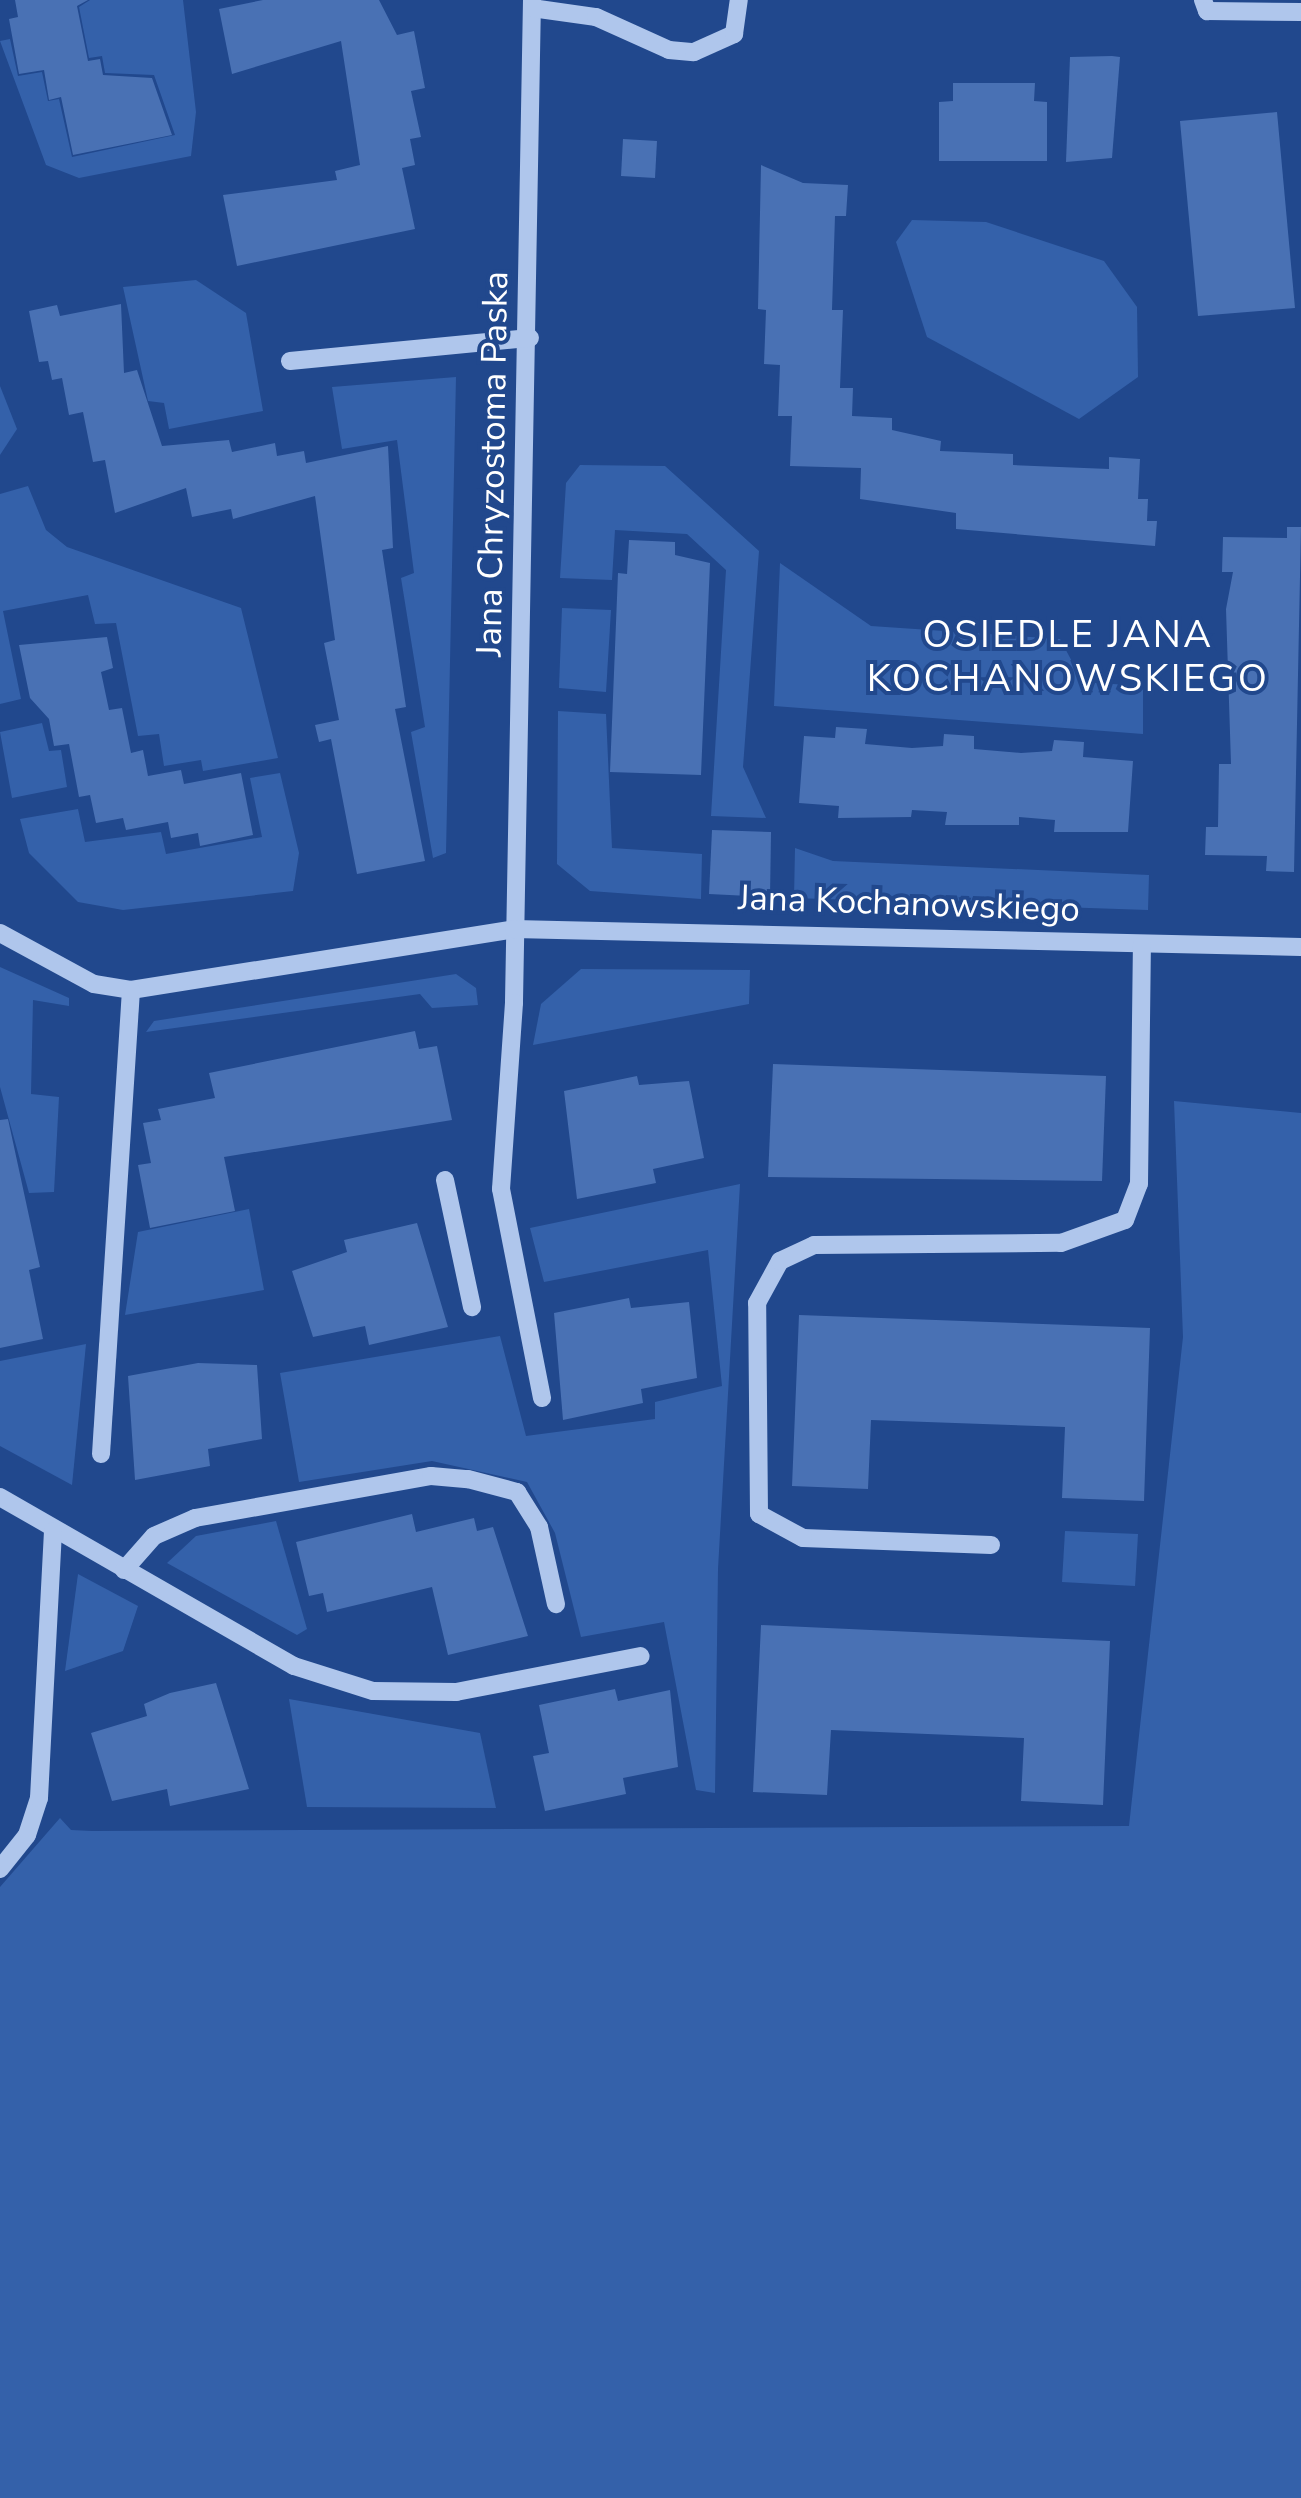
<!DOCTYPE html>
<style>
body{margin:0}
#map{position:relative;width:1301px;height:2498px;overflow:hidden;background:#21488d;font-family:"Nunito Sans",sans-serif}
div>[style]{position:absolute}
.green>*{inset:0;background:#3461aa}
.building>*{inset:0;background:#4971b4}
.minor>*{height:18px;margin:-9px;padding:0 9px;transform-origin:9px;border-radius:9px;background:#afc6ec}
span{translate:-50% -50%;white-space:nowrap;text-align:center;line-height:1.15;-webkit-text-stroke:8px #21488d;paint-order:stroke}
.street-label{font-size:35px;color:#fff}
.neighbourhood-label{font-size:38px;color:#fff;letter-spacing:2.5px}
</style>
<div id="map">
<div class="green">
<div style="clip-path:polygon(90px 0,183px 0,196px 112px,191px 156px,79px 178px,46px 165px,0 41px,10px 39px,18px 76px,42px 72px,48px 101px,59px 99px,72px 157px,175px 135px,154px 75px,105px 73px,102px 56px,89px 58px,79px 7px)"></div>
<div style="clip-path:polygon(912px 220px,986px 222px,1104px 261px,1137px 307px,1138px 377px,1079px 419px,927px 337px,896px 242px)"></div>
<div style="clip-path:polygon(196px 280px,246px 313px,263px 411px,169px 429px,164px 403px,148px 401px,123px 287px)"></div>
<div style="clip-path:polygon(456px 377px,446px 853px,433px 858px,411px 732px,425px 727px,401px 578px,414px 573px,397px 440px,342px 449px,332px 387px)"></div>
<div style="clip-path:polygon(0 386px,17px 429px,0 455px)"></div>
<div style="clip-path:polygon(580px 465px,665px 466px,759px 551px,743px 767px,766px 818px,711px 816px,726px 570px,687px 534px,615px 530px,612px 580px,560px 578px,566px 483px)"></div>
<div style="clip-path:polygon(28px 486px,46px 530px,67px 547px,241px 608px,278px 758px,203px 771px,201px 760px,164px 766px,159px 734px,138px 736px,116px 623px,95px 624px,88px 595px,3px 611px,21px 699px,0 704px,0 494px)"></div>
<div style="clip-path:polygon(780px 563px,871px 626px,1060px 639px,1083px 682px,1143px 686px,1143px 734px,774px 706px)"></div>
<div style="clip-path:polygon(562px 608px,611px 610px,606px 692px,559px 688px)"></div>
<div style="clip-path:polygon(558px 711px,606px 714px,612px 848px,702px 854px,701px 899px,590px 891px,557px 864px)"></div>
<div style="clip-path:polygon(42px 723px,49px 751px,61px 750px,67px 787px,12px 798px,0 732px)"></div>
<div style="clip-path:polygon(280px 773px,299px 853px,293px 891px,123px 910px,78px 902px,29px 853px,20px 819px,78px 809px,85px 842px,161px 832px,166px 854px,262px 837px,250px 778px)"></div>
<div style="clip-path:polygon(795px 848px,833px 861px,1149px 875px,1148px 910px,794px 898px)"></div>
<div style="clip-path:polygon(0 967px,69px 998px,69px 1006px,33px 1000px,31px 1094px,59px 1097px,54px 1192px,29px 1193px,0 1087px)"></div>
<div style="clip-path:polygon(581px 969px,750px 970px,749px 1004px,533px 1045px,541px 1004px)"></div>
<div style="clip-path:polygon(456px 974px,476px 988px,478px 1005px,432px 1008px,420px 994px,146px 1032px,154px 1021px)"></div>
<div style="clip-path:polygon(1174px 1101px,1301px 1113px,1301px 2498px,0 2498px,0 1887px,60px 1818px,71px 1830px,92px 1831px,1129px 1826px,1183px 1337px)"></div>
<div style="clip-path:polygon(740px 1184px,718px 1569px,715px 1793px,696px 1790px,664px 1622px,581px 1637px,555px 1533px,527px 1482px,432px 1461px,299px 1482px,280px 1373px,500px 1336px,526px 1436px,655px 1419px,655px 1402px,722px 1386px,708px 1250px,544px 1282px,530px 1228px)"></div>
<div style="clip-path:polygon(249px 1209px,264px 1290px,125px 1315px,138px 1232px)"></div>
<div style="clip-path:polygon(86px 1344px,72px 1485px,0 1446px,0 1361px)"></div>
<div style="clip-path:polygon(276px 1521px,307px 1629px,297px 1635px,167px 1563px,196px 1536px)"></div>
<div style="clip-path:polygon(1065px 1531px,1138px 1534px,1135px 1586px,1062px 1582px)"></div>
<div style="clip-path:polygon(78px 1574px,138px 1606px,123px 1651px,65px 1671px)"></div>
<div style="clip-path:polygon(289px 1699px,480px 1733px,496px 1808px,307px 1807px)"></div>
</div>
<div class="building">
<div style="clip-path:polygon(15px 0,88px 0,77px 6px,88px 61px,100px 59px,103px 75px,152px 78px,172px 135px,73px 155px,61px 97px,49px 100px,44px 70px,19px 74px,9px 19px,18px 17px)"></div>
<div style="clip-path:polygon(263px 0,379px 0,397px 35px,414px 31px,425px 88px,411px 91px,421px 137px,410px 139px,415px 165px,402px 168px,415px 229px,237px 266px,223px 195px,337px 180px,335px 171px,360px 165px,341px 41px,232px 74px,219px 9px)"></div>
<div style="clip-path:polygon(1112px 56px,1120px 57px,1112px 158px,1066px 162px,1070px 57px)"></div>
<div style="clip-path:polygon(953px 83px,1035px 83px,1034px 101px,1047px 102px,1047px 161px,939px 161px,939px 102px,953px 101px)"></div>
<div style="clip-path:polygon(1277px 112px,1295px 308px,1198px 316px,1180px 121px)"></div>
<div style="clip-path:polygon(623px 139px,657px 141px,655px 178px,621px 176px)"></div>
<div style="clip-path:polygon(761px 165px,803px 183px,848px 185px,846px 216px,835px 216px,832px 310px,843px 310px,840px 388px,853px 388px,852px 416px,892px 418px,892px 430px,941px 441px,940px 451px,1013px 454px,1013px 465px,1109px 469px,1109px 457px,1140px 459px,1138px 499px,1148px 499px,1147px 521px,1157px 521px,1155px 546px,956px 529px,956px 513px,860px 499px,861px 468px,790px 466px,792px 416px,778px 416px,780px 365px,764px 364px,766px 310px,758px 309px)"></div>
<div style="clip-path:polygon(121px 304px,124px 373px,137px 370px,162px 446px,229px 440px,232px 452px,275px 443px,277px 456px,304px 451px,306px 463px,388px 446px,393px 548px,382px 550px,406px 707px,395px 709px,425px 861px,357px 874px,331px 739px,319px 742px,315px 725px,339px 720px,324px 643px,335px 640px,315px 496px,233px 519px,231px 509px,192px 517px,186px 488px,115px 513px,105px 460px,93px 462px,83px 412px,69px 415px,62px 378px,52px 380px,48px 361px,39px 362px,29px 311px,57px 305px,60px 316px)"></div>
<div style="clip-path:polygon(1287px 527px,1301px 527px,1294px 872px,1266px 871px,1267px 856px,1205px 855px,1206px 827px,1218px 827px,1219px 764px,1231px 764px,1226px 609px,1233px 572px,1222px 572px,1223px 537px,1287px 538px)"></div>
<div style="clip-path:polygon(629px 540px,675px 542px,675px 555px,710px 563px,701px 775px,610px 772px,618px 573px,627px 574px)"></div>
<div style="clip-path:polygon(107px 637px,113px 668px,101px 672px,109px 710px,122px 708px,131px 753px,143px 750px,148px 776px,181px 770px,184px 784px,241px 773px,253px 835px,200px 846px,198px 833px,171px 838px,168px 822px,126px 830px,123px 818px,96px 823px,90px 795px,79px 797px,69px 744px,54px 746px,49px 719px,30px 698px,19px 645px)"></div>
<div style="clip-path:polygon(836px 727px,867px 729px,865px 744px,912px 748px,943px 746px,944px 734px,974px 736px,974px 749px,1021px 753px,1052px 751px,1054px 740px,1084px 742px,1083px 757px,1133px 761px,1128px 832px,1054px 832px,1055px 820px,1019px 817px,1019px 825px,945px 825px,947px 812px,912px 810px,911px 817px,838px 818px,839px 806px,799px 803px,804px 736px,835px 738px)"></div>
<div style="clip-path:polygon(712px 830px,771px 832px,770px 897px,709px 894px)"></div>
<div style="clip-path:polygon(415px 1031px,419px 1049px,437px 1046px,452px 1120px,224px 1157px,235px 1211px,150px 1228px,138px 1165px,151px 1163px,143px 1123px,161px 1120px,158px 1109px,215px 1098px,209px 1073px)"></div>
<div style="clip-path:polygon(773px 1064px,1106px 1076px,1102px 1181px,768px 1177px)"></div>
<div style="clip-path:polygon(637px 1076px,639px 1085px,689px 1081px,704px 1158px,653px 1169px,656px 1183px,577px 1199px,564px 1091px)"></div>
<div style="clip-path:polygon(8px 1119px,40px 1267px,29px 1270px,43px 1339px,0 1348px,0 1120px)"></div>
<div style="clip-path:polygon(417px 1223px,448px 1327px,369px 1345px,365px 1326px,313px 1337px,292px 1271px,347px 1252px,344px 1240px)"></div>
<div style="clip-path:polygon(629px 1298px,631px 1308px,689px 1302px,697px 1378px,641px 1389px,643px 1403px,563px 1420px,554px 1313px)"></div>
<div style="clip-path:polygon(799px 1315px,1150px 1328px,1144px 1501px,1062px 1498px,1065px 1427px,871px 1420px,868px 1489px,792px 1486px)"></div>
<div style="clip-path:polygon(198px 1363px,257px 1365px,262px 1439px,208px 1449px,210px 1466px,135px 1480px,128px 1376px)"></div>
<div style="clip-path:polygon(412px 1514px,416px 1532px,474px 1518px,477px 1531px,493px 1527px,528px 1636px,448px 1655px,432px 1587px,327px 1612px,323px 1593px,309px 1596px,296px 1542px)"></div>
<div style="clip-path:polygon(761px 1625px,1110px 1641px,1103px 1805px,1021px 1801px,1024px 1738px,831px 1730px,827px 1795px,753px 1792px)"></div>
<div style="clip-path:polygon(216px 1683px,249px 1789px,170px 1806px,167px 1789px,112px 1801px,91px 1733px,147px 1716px,144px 1704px,170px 1693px)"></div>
<div style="clip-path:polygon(615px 1689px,618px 1701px,670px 1690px,678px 1767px,623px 1778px,626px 1794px,545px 1811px,533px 1756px,549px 1753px,539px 1705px)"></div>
</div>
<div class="minor">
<div style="left:532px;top:0;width:1003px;rotate:91.03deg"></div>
<div style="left:514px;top:1003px;width:186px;rotate:94deg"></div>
<div style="left:501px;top:1189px;width:213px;rotate:78.9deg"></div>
<div style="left:1203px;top:0;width:12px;rotate:70deg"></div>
<div style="left:1207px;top:11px;width:94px;rotate:0.6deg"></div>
<div style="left:532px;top:8px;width:65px;rotate:8deg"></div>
<div style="left:596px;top:17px;width:80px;rotate:24.3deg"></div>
<div style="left:669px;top:50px;width:25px;rotate:5deg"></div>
<div style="left:694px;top:52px;width:44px;rotate:-24.2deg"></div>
<div style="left:734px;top:34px;width:34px;rotate:-82deg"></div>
<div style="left:290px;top:361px;width:241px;rotate:-5.5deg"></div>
<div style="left:0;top:933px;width:107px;rotate:28.5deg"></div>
<div style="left:94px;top:984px;width:37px;rotate:9deg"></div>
<div style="left:131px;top:990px;width:388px;rotate:-9deg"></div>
<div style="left:514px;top:929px;width:787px;rotate:1.31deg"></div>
<div style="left:445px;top:1180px;width:130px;rotate:78deg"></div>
<div style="left:101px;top:1454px;width:465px;rotate:-86.3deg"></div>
<div style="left:0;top:1497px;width:339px;rotate:29.9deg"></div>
<div style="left:294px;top:1666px;width:83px;rotate:17.6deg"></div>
<div style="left:373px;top:1691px;width:83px;rotate:0.7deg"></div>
<div style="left:456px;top:1692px;width:188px;rotate:-11deg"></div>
<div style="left:991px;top:1545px;width:188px;rotate:-177.9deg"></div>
<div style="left:803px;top:1538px;width:50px;rotate:-151.4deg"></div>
<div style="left:759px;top:1514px;width:211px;rotate:-90.5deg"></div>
<div style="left:757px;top:1303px;width:48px;rotate:-61.3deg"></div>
<div style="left:780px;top:1261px;width:38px;rotate:-25deg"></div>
<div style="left:814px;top:1245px;width:247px;rotate:-0.5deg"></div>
<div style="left:1061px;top:1243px;width:68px;rotate:-19.8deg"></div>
<div style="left:1125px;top:1220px;width:39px;rotate:-69deg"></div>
<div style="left:1139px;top:1184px;width:239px;rotate:-89.3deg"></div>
<div style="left:124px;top:1570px;width:45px;rotate:-48.6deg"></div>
<div style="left:154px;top:1536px;width:45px;rotate:-23.7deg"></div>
<div style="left:195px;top:1518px;width:240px;rotate:-10.1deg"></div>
<div style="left:431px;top:1476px;width:37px;rotate:5deg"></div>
<div style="left:468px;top:1479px;width:51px;rotate:14.9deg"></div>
<div style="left:517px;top:1492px;width:41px;rotate:57.8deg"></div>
<div style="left:539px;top:1527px;width:79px;rotate:77.6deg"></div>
<div style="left:0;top:1869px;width:43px;rotate:-51.5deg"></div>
<div style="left:27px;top:1835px;width:39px;rotate:-72deg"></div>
<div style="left:39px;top:1798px;width:267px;rotate:-87deg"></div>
</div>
<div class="street-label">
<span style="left:493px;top:464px;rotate:-89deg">Jana Chryzostoma Paska</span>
<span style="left:909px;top:904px;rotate:2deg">Jana Kochanowskiego</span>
</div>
<div class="neighbourhood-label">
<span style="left:1068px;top:657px">OSIEDLE JANA<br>KOCHANOWSKIEGO</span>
</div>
</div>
